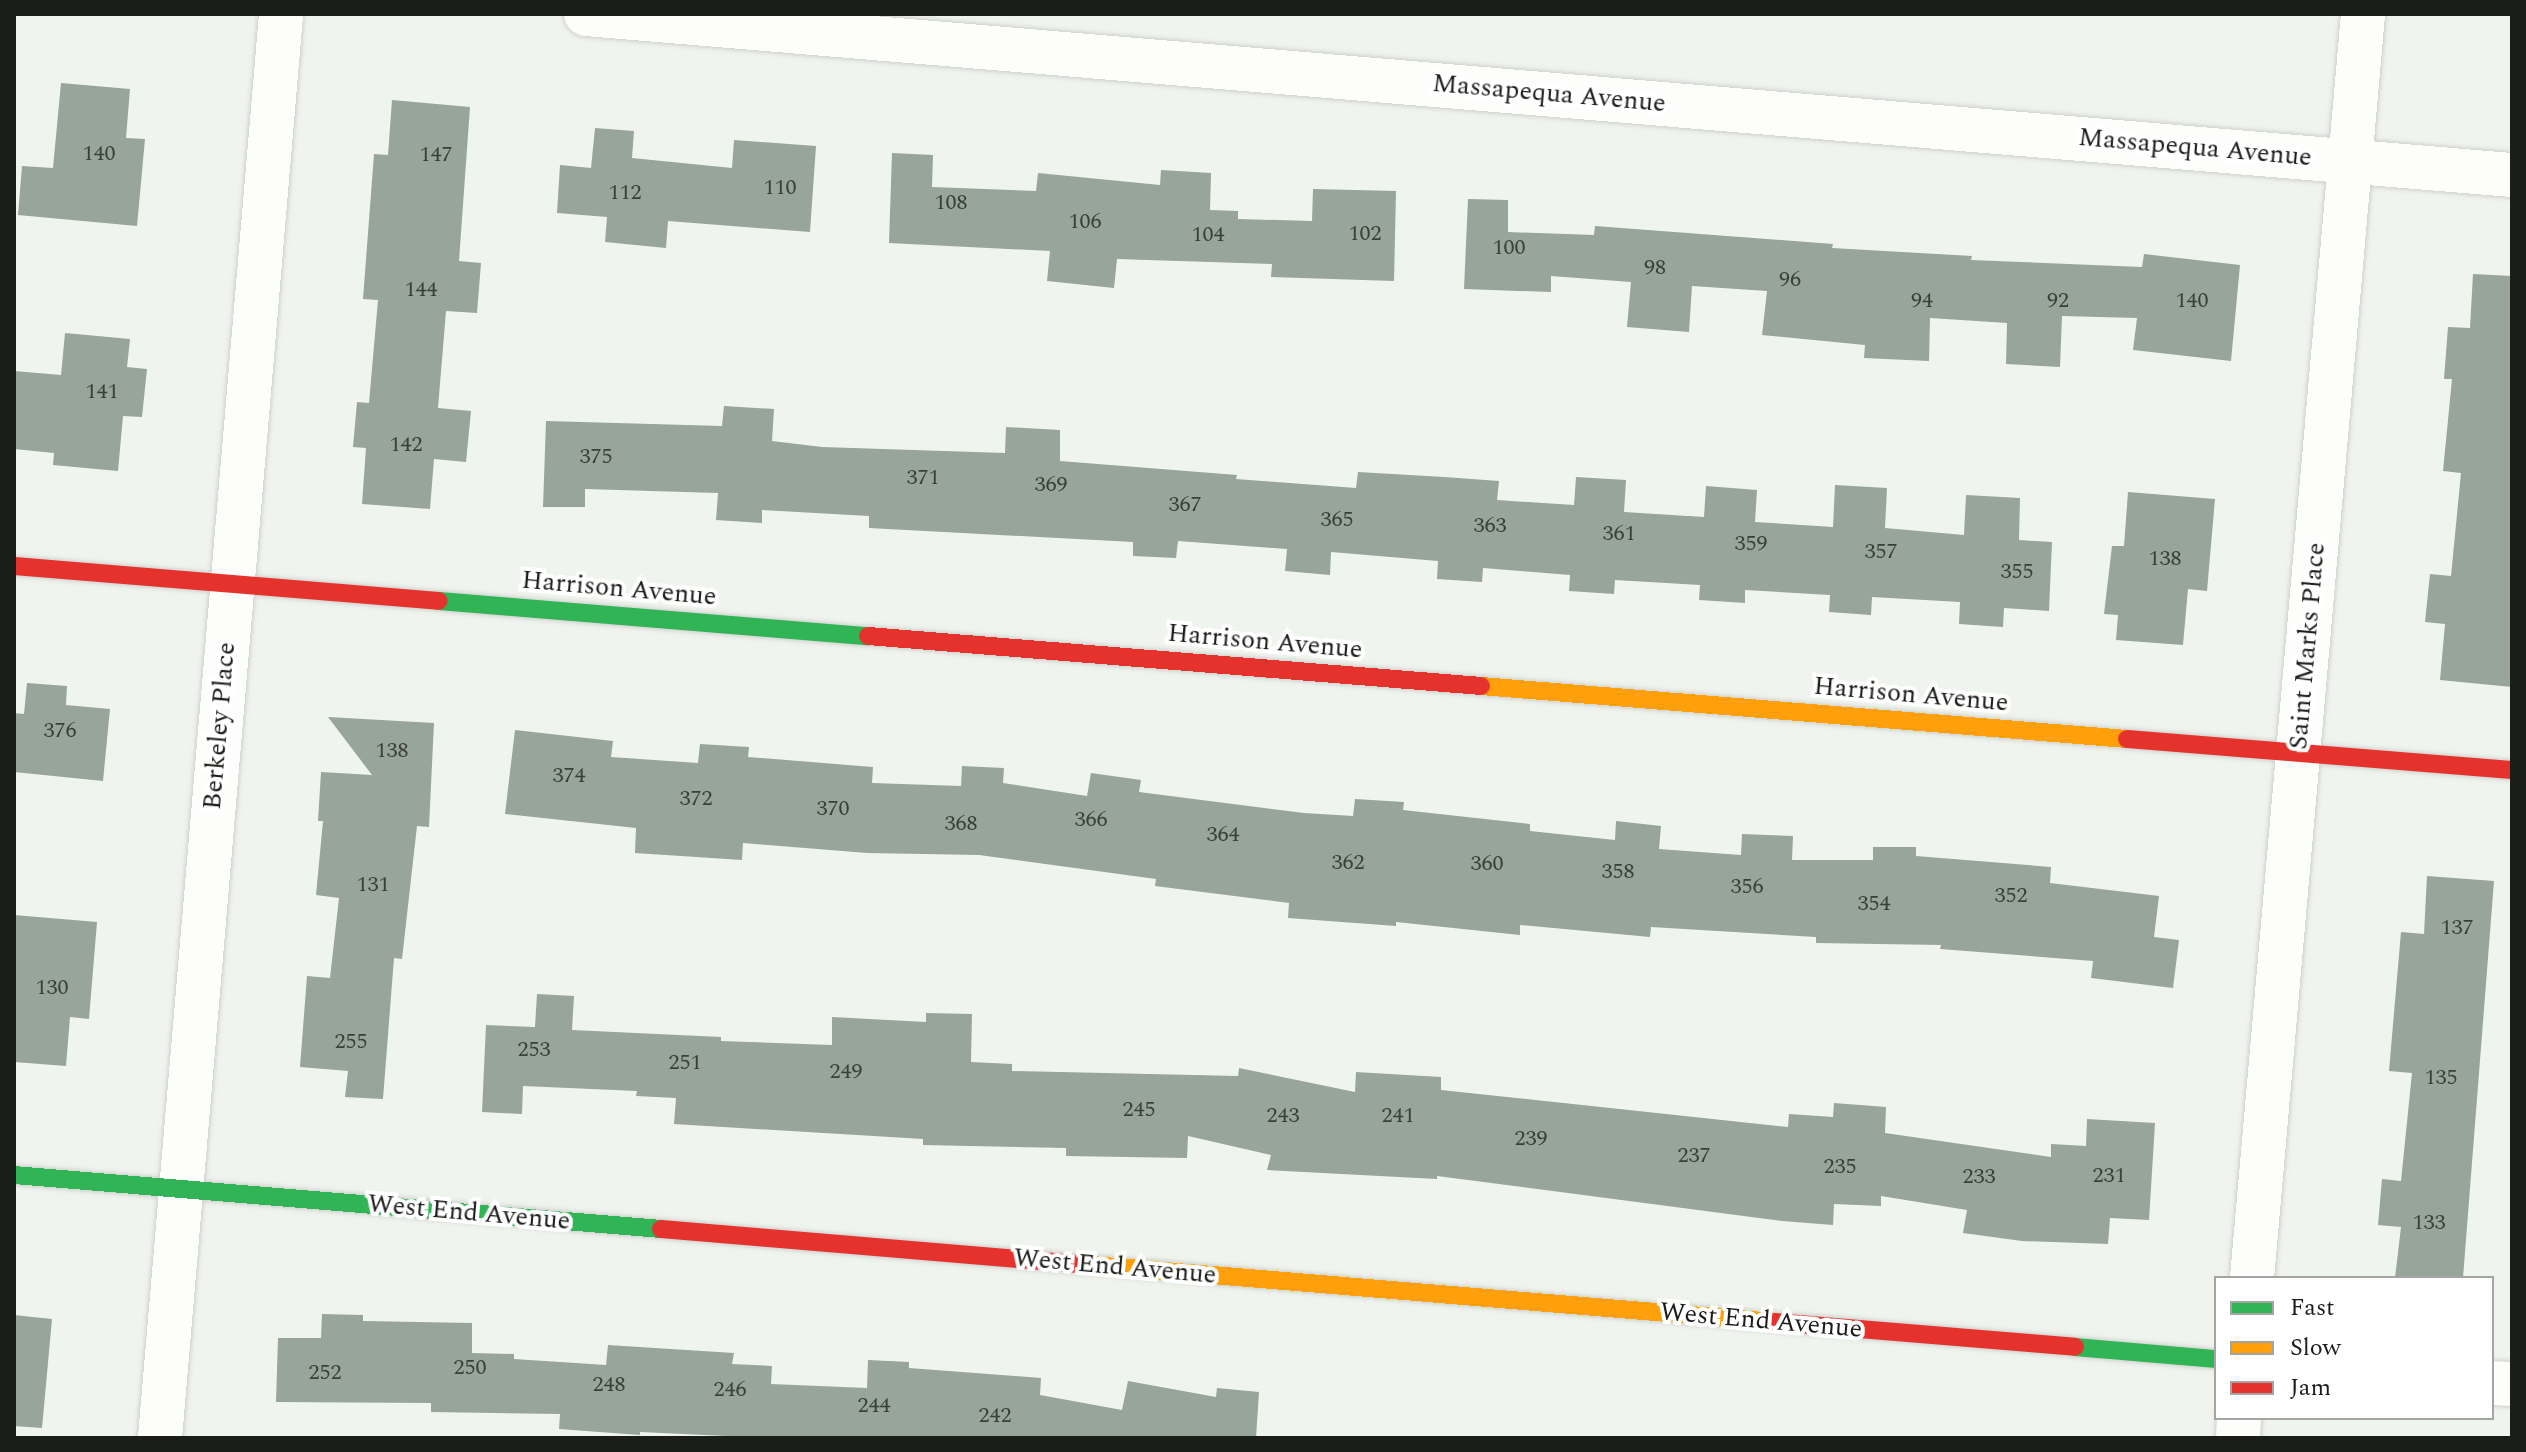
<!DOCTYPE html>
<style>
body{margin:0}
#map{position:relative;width:2526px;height:1452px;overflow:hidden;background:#f0f4ee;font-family:Spectral,serif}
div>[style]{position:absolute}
.building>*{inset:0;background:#97a59a}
.roads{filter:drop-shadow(0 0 2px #ced1cc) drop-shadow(0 0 2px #ced1cc)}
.street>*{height:44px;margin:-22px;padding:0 22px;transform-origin:22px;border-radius:22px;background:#fdfdfc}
.fast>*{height:18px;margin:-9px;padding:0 9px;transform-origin:9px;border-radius:9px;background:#30b455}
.slow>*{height:18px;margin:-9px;padding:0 9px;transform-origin:9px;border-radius:9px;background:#ff9f0a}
.jam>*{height:18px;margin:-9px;padding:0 9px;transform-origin:9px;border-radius:9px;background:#e5322d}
span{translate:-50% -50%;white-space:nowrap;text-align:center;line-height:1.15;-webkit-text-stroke:8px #fff;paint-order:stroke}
.number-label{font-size:22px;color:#3a3f39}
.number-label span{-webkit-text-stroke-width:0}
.street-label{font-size:26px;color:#1b1d19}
.frame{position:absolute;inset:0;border:16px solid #1b1d19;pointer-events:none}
.legend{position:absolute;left:2214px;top:1276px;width:280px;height:144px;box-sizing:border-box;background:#fff;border:2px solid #a4a5a3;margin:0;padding:10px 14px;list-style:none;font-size:24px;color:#1b1d19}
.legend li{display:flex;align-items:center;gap:16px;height:40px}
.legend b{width:40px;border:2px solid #a4a5a3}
</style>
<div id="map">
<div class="building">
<div style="clip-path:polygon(61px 83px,130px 89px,126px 138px,145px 139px,137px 226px,18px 215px,22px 166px,53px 168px)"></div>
<div style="clip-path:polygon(392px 100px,470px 107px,459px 261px,481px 263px,477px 313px,446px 311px,438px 408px,471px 411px,466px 462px,434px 459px,430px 509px,362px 504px,366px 448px,353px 447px,357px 402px,369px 403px,378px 300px,363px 299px,374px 154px,388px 155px)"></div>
<div style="clip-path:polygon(595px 128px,634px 131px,632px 158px,732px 168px,734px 140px,816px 146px,810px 232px,668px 221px,666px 248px,605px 242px,607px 217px,557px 213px,560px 165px,591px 168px)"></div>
<div style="clip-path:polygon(892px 153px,933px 155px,932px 187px,1036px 191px,1038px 173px,1160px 185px,1161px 170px,1211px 173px,1210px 210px,1238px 211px,1238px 219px,1312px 221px,1313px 189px,1396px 191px,1394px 281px,1271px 277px,1272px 264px,1117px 259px,1114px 288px,1047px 281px,1050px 251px,889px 243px)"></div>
<div style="clip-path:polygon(1468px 199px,1508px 200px,1508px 232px,1594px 235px,1595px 226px,1833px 244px,1832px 248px,1972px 256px,1971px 260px,2142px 267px,2144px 254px,2240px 265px,2231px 361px,2133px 350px,2137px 318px,2062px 316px,2060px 367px,2006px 364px,2007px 323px,1930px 318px,1929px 361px,1864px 358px,1865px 345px,1762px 335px,1767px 291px,1692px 286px,1689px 332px,1627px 327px,1631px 282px,1551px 276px,1551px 292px,1464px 289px)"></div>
<div style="clip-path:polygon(2473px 274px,2512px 276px,2512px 687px,2440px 680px,2445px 624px,2425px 622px,2430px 574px,2451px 576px,2461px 473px,2443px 471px,2452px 379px,2444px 379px,2448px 327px,2470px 328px)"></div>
<div style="clip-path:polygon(65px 333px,130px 339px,127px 367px,147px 369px,142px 417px,123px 416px,118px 471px,53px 465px,54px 453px,14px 449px,14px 371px,61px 375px)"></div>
<div style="clip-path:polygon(724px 406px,774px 409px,772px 441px,822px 447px,1005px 453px,1006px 427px,1060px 430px,1060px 461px,1237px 475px,1236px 479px,1356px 488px,1358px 472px,1444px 477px,1499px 481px,1497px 500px,1574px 505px,1576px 477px,1626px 480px,1624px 512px,1704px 517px,1706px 486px,1757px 490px,1755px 522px,1833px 527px,1835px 485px,1887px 488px,1885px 528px,1964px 535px,1966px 495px,2020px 498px,2019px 540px,2052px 542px,2049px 611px,2004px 608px,2003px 627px,1959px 624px,1960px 602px,1872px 597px,1871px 615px,1829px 612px,1830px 595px,1745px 590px,1745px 603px,1699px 600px,1700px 585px,1615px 580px,1614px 594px,1569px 591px,1570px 575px,1483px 568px,1482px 582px,1437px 579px,1438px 561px,1331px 552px,1330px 575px,1285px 571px,1287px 549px,1178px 541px,1176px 558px,1133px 556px,1133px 542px,869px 528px,869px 516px,762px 510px,762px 523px,716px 520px,718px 493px,585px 489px,585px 507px,543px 507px,546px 421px,722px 426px)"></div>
<div style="clip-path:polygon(2128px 492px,2215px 499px,2207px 591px,2188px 589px,2183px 645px,2116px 640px,2118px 615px,2104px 614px,2112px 546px,2124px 546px)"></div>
<div style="clip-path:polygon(27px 683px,67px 686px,66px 705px,110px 709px,103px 781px,14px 772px,14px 713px,24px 714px)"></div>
<div style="clip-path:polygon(328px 717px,434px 723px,429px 827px,417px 826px,402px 959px,394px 958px,383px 1099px,345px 1097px,348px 1071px,300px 1067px,307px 976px,330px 978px,339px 898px,316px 895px,323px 821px,318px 821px,321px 772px,372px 775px)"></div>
<div style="clip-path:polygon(515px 730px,613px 741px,611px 757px,698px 763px,700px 744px,749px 747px,748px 757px,873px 767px,872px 783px,961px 786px,962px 766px,1004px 768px,1003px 783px,1087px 796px,1091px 773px,1141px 780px,1139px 792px,1304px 813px,1353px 816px,1355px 799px,1404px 802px,1403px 810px,1530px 824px,1530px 831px,1615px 840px,1616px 821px,1661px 826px,1659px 849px,1741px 855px,1742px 834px,1793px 836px,1792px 860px,1873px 860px,1873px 847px,1916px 847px,1916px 856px,2051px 867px,2050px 883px,2159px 896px,2154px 937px,2179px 940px,2173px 988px,2091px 978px,2093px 961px,1940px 949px,1941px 945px,1816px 943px,1816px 937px,1651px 927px,1650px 937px,1520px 925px,1520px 935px,1396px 922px,1396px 926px,1288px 918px,1289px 903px,1155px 886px,1156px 879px,979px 855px,867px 853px,743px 843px,742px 860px,635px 853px,636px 828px,505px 814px)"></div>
<div style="clip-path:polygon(2427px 876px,2494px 881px,2463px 1278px,2395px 1278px,2401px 1227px,2378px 1225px,2382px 1179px,2401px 1181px,2412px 1073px,2389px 1071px,2401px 932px,2424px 934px)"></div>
<div style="clip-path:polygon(14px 915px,97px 922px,89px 1019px,70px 1017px,66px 1066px,14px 1062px)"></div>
<div style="clip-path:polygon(537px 994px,574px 996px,572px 1030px,721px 1037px,721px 1041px,832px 1045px,832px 1017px,926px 1022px,926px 1013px,972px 1014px,971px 1062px,1012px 1064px,1012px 1071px,1238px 1076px,1239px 1068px,1355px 1092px,1356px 1072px,1441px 1077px,1441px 1090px,1788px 1127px,1789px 1114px,1833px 1117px,1834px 1103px,1886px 1107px,1885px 1133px,2051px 1157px,2051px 1144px,2086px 1146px,2087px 1119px,2155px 1123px,2149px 1220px,2110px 1218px,2108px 1244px,2022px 1241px,1963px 1233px,1967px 1210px,1881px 1196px,1881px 1206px,1834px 1204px,1833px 1225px,1782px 1221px,1437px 1176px,1437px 1179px,1267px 1170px,1271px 1155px,1188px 1136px,1187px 1158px,1066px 1156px,1066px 1148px,923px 1145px,923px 1139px,674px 1124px,676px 1098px,636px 1096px,637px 1091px,523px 1086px,522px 1114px,482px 1112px,486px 1025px,535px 1027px)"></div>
<div style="clip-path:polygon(322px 1314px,363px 1315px,363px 1321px,472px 1323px,472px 1353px,514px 1354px,514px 1359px,606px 1365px,608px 1345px,734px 1353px,732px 1364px,772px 1366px,771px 1384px,867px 1388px,868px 1360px,909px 1362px,909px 1368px,1041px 1378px,1040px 1395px,1122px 1410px,1128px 1381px,1216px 1397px,1217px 1388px,1259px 1392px,1256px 1438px,769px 1438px,640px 1432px,640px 1435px,559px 1429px,560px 1414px,431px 1412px,431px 1403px,276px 1402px,278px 1338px,321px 1338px)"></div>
<div style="clip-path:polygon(14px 1315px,52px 1319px,42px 1428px,14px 1426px)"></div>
</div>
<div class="roads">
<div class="street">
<div style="left:586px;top:14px;width:1933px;rotate:4.78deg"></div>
<div style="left:2252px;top:1278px;width:1269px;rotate:-84.98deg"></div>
<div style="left:2492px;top:1383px;width:20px;rotate:3deg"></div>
<div style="left:160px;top:1438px;width:1429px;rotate:-85.14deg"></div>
<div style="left:2238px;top:1438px;width:20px;rotate:-87deg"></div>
</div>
<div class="fast">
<div style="left:439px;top:601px;width:430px;rotate:4.7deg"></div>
<div style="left:14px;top:1175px;width:649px;rotate:4.77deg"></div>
<div style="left:2075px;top:1347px;width:142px;rotate:4.9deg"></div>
</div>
<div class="slow">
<div style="left:1481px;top:686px;width:648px;rotate:4.69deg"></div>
<div style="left:1093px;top:1265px;width:683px;rotate:4.78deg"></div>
</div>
<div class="jam">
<div style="left:14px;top:566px;width:426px;rotate:4.7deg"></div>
<div style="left:868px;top:636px;width:615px;rotate:4.66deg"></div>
<div style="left:2127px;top:739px;width:386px;rotate:4.6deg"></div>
<div style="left:661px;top:1229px;width:433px;rotate:4.8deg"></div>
<div style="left:1774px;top:1322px;width:302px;rotate:4.7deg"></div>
</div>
</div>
<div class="number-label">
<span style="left:99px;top:154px">140</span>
<span style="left:436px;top:155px">147</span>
<span style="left:780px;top:188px">110</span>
<span style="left:625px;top:193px">112</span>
<span style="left:951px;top:203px">108</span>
<span style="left:1085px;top:222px">106</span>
<span style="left:1365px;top:234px">102</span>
<span style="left:1208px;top:235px">104</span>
<span style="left:1509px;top:248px">100</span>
<span style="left:1655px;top:268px">98</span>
<span style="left:1790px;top:280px">96</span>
<span style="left:421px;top:290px">144</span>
<span style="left:1922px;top:301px">94</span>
<span style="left:2058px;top:301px">92</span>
<span style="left:2192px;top:301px">140</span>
<span style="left:102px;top:392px">141</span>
<span style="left:406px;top:445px">142</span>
<span style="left:596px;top:457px">375</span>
<span style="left:923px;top:478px">371</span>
<span style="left:1051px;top:485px">369</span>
<span style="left:1185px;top:505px">367</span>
<span style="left:1337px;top:520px">365</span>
<span style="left:1490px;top:526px">363</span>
<span style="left:1619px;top:534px">361</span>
<span style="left:1751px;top:544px">359</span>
<span style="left:1881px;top:552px">357</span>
<span style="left:2165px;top:559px">138</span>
<span style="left:2017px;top:572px">355</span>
<span style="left:60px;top:731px">376</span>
<span style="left:392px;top:751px">138</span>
<span style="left:569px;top:776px">374</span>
<span style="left:696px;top:799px">372</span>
<span style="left:833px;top:809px">370</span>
<span style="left:1091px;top:820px">366</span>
<span style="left:961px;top:824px">368</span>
<span style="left:1223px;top:835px">364</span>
<span style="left:1348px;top:863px">362</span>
<span style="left:1487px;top:864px">360</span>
<span style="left:1618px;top:872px">358</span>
<span style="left:373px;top:885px">131</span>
<span style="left:1747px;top:887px">356</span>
<span style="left:2011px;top:896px">352</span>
<span style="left:1874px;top:904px">354</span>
<span style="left:2457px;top:928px">137</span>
<span style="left:52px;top:988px">130</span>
<span style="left:351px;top:1042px">255</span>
<span style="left:534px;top:1050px">253</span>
<span style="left:685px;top:1063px">251</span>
<span style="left:846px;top:1072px">249</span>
<span style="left:2441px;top:1078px">135</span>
<span style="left:1139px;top:1110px">245</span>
<span style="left:1283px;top:1116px">243</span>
<span style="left:1398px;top:1116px">241</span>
<span style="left:1531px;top:1139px">239</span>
<span style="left:1694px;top:1156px">237</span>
<span style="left:1840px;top:1167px">235</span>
<span style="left:2109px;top:1176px">231</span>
<span style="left:1979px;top:1177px">233</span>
<span style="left:2429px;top:1223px">133</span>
<span style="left:470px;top:1368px">250</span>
<span style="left:325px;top:1373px">252</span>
<span style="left:609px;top:1385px">248</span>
<span style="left:730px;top:1390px">246</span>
<span style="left:874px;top:1406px">244</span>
<span style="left:995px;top:1416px">242</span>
</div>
<div class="street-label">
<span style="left:1549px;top:94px;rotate:5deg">Massapequa Avenue</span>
<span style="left:2195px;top:148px;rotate:5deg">Massapequa Avenue</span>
<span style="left:619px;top:589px;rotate:5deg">Harrison Avenue</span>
<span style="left:1265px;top:642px;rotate:5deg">Harrison Avenue</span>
<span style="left:2308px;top:646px;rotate:-85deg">Saint Marks Place</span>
<span style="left:1911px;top:695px;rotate:5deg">Harrison Avenue</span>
<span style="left:220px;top:726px;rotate:-85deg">Berkeley Place</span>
<span style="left:469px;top:1213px;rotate:5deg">West End Avenue</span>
<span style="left:1115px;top:1267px;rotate:5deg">West End Avenue</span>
<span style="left:1761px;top:1321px;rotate:5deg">West End Avenue</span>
</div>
<div class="frame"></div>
<ul class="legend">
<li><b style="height:10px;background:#30b455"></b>Fast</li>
<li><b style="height:10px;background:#ff9f0a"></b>Slow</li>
<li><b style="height:10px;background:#e5322d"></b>Jam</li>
</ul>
</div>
